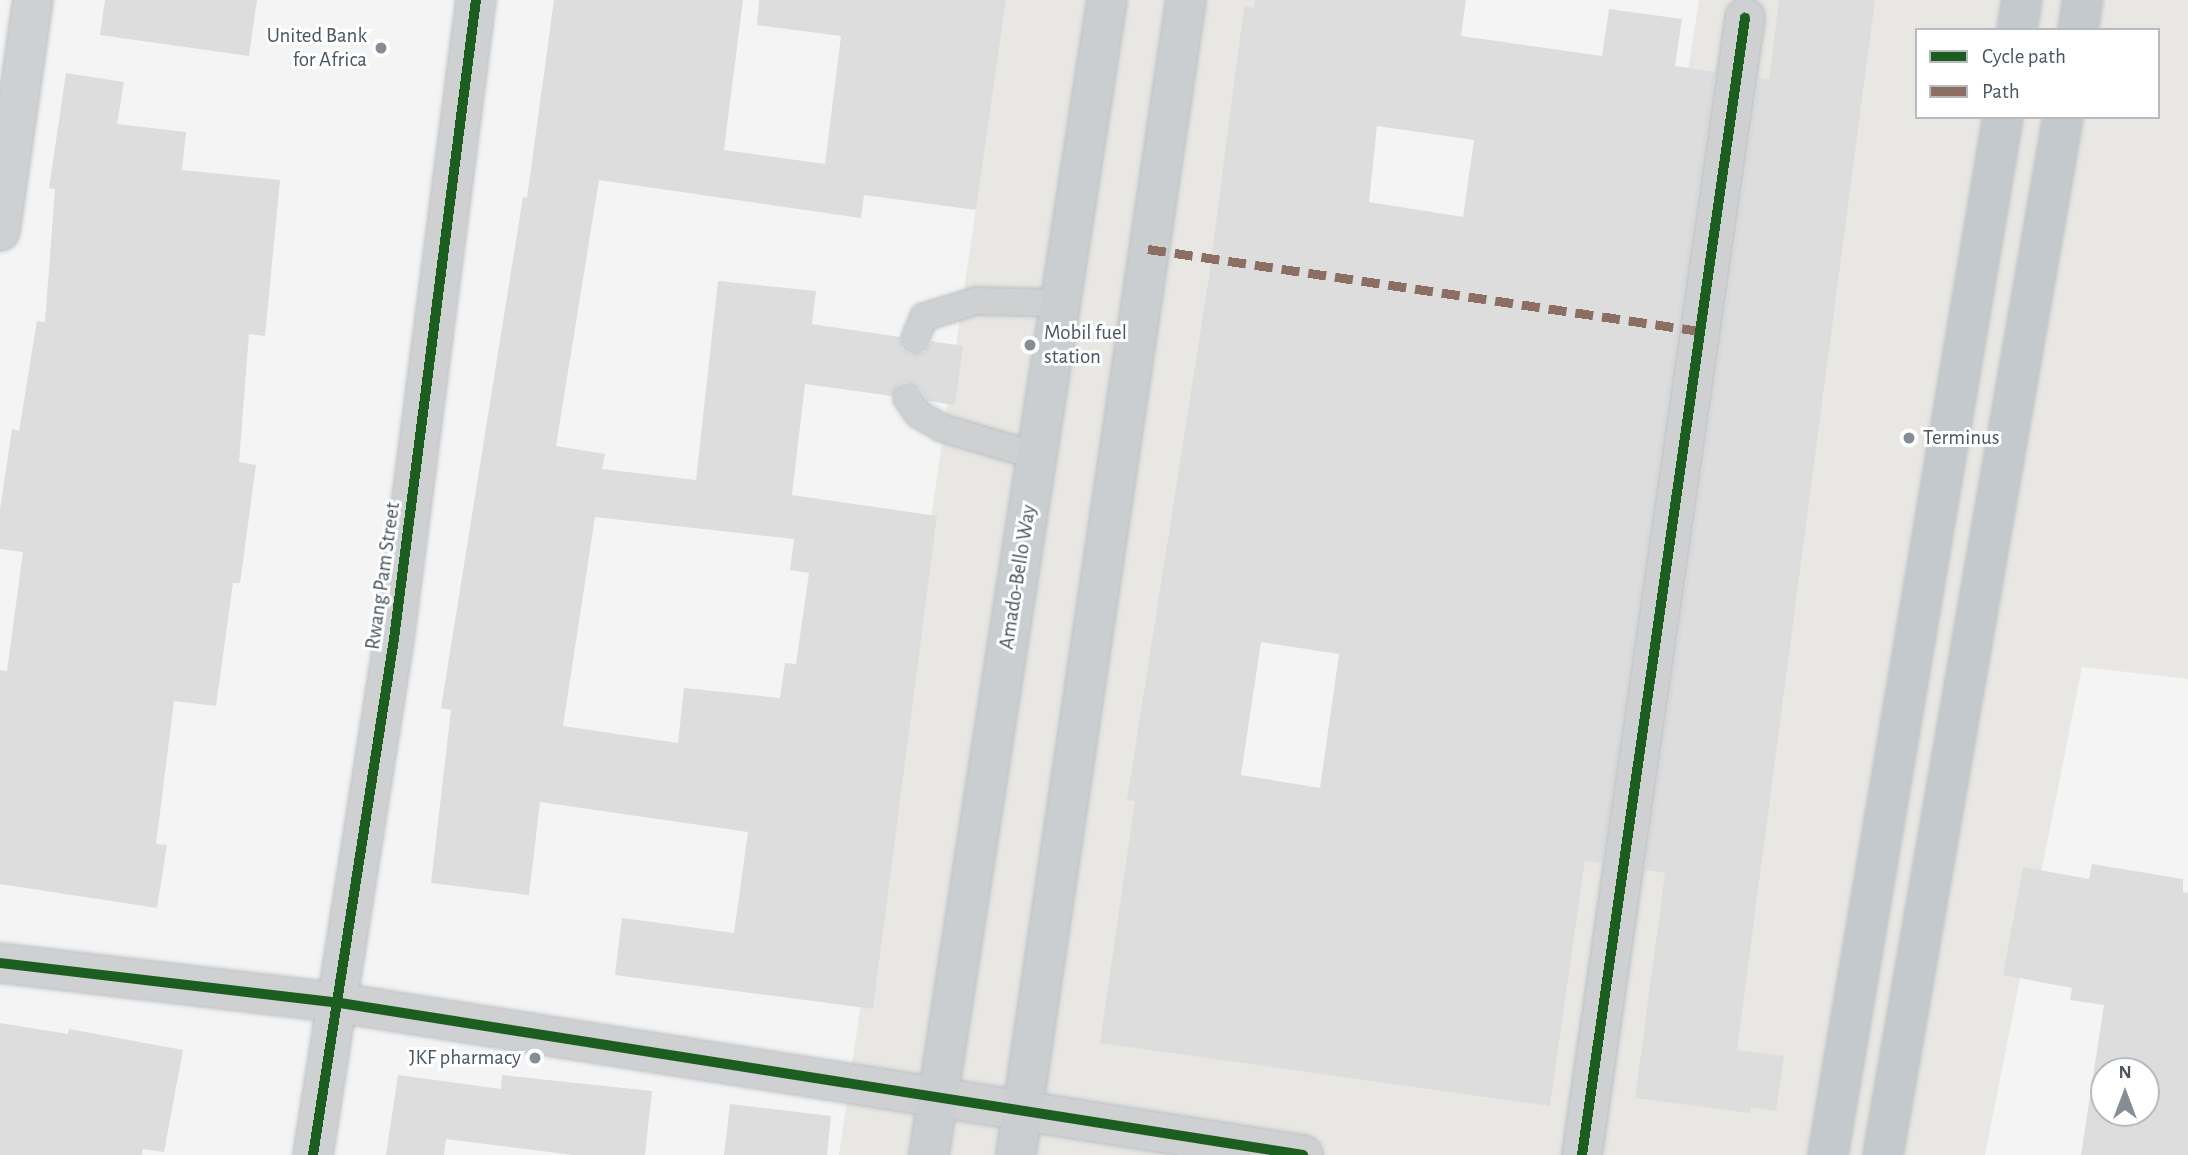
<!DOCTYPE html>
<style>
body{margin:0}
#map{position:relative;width:2188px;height:1155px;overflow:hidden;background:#f4f4f4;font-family:"Alegreya Sans",sans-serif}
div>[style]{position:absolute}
.commercial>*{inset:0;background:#e8e7e3}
.building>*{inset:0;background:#ddddde}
.roads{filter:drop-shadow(0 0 2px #b9bec3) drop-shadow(0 0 2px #b9bec3)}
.service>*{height:26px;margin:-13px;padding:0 13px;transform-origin:13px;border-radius:13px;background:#ced0d2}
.minor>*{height:38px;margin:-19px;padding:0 19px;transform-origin:19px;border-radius:19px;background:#ced0d2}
.tertiary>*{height:38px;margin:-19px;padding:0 19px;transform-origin:19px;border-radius:19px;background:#ced0d2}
.primary>*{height:38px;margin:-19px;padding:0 19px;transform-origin:19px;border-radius:19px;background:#caced1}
.trunk>*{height:38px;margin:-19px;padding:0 19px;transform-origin:19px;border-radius:19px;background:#c4c9cd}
.quiet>*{height:9px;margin-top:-4.5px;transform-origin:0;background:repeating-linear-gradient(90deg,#8d6e63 0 18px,transparent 0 27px)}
.cycleway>*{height:10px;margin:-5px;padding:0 5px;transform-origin:5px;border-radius:5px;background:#1b5e20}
.dots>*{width:19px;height:19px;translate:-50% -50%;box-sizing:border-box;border:4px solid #fff;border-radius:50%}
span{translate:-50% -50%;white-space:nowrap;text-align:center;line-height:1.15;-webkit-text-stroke:6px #fff;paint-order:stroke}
.poi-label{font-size:21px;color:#4a5661}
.right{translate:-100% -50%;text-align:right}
.left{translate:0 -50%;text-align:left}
.street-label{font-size:21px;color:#4a5661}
.legend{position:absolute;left:1915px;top:28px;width:245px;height:91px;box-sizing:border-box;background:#fff;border:2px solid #b7bbc0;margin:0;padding:9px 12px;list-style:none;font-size:21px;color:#4a5661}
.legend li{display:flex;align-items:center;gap:14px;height:35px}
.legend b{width:35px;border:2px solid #b7bbc0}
.north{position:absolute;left:2090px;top:1057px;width:70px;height:70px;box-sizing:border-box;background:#fff;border:2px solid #b7bbc0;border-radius:50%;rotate:0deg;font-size:19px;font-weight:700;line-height:28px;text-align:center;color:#4a5661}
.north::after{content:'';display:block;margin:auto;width:24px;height:32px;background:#868d94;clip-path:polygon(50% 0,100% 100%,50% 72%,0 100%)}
</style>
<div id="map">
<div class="commercial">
<div style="clip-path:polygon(evenodd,1006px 0,1288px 0,1138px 1019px,1532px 1072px,1699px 0,2188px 0,2188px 679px,2082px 667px,1985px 1155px,839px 1155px,1006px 0,1917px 30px,2158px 30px,2158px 117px,1917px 117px,1917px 30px)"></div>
</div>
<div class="building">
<div style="clip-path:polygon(105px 0,257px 0,249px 56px,100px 35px)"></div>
<div style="clip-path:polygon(evenodd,554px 0,743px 0,724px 150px,825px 164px,841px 36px,757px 25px,759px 0,1006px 0,976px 210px,864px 195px,861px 218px,599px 180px,556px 446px,605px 454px,602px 469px,696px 480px,718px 281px,816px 291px,812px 324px,900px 337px,902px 348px,910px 354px,924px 352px,931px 341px,963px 346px,955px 405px,928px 401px,920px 389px,906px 382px,898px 385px,892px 396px,805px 384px,792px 495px,937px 516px,873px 1009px,615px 975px,622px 918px,734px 933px,748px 832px,540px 802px,529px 895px,431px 883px,451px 710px,441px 708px,523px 197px,527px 198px,554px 0,595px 517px,794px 539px,790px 570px,809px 573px,796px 664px,785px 663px,780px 698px,684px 688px,678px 743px,563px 726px,595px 517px)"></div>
<div style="clip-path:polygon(evenodd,1255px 0,1466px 0,1461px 36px,1602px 56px,1609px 9px,1682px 19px,1675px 66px,1715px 72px,1602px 863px,1585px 861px,1550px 1106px,1100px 1043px,1135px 801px,1127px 800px,1209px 277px,1244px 6px,1254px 8px,1255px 0,1377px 126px,1474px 140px,1463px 217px,1369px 202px,1377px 126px,1255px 0,1261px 642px,1339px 654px,1320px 788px,1241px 775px,1261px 642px)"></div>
<div style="clip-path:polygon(1779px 0,1875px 0,1737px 1050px,1784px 1056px,1776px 1111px,1751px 1107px,1750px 1113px,1635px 1098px,1665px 873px,1645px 870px,1759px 78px,1769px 79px)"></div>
<div style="clip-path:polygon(66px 73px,124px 82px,117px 124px,186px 132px,182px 170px,280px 180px,265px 336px,249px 334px,239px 462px,256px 465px,240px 583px,233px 583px,216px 706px,174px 701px,156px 844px,167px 845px,157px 908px,0 884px,0 670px,7px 671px,23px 552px,0 549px,0 509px,12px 429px,19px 431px,37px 321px,45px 322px,55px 189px,49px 188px)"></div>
<div style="clip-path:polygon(evenodd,2092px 864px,2183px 879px,2183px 892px,2188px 893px,2188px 1155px,2081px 1155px,2104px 1005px,2070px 1000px,2072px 988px,2003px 975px,2023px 867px,2089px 879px,2092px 864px,2104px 1071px,2146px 1071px,2146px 1113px,2104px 1113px,2104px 1071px)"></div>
<div style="clip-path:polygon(0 1023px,68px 1034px,69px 1029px,183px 1050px,164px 1152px,143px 1149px,142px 1155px,0 1155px)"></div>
<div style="clip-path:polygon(398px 1075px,501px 1089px,502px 1075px,652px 1091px,645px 1155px,573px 1155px,446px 1139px,444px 1155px,386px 1155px)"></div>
<div style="clip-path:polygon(730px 1104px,831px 1116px,827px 1155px,724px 1155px)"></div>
</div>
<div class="roads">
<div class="service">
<div style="left:915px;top:339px;width:24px;rotate:-68deg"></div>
<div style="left:924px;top:317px;width:54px;rotate:-17.1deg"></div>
<div style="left:976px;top:301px;width:85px;rotate:1.3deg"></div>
<div style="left:907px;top:398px;width:19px;rotate:55deg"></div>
<div style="left:918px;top:414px;width:28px;rotate:30deg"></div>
<div style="left:942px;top:428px;width:99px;rotate:16.4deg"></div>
</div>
<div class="minor">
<div style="left:0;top:231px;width:233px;rotate:-81.9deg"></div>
<div style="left:313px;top:1155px;width:522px;rotate:-81.08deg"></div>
<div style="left:394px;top:639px;width:644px;rotate:-82.69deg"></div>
<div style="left:1582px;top:1155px;width:1149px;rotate:-81.84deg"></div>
</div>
<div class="tertiary">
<div style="left:0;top:963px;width:342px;rotate:6.7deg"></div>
<div style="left:340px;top:1003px;width:975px;rotate:8.97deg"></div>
</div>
<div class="primary">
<div style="left:929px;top:1155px;width:1169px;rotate:-81.24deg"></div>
<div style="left:1016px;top:1155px;width:1167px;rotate:-81.63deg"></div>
</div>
<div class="trunk">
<div style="left:2017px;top:30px;width:30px;rotate:-81deg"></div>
<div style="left:2078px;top:30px;width:30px;rotate:-81deg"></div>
<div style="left:1828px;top:1155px;width:1053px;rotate:-80.43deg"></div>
<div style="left:1883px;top:1155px;width:1053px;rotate:-80.16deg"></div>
</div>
</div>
<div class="quiet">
<div style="left:1148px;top:249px;width:558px;rotate:8.45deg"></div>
</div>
<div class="cycleway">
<div style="left:0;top:963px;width:342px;rotate:6.7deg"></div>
<div style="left:340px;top:1003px;width:975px;rotate:8.97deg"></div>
<div style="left:313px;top:1155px;width:522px;rotate:-81.08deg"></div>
<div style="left:394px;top:639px;width:644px;rotate:-82.69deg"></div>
<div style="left:1582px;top:1155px;width:1149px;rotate:-81.84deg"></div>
</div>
<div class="dots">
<div style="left:381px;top:48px;background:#868d94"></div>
<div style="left:1030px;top:345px;background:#868d94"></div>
<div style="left:1909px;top:438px;background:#868d94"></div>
<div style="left:535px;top:1058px;background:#868d94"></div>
</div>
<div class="poi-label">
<span class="right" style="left:367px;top:48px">United Bank<br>for Africa</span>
<span class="left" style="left:1044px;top:345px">Mobil fuel<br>station</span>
<span class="left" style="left:1923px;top:438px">Terminus</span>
<span class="right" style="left:521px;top:1058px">JKF pharmacy</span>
</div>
<div class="street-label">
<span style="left:383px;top:576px;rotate:-82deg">Rwang Pam Street</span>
<span style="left:1018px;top:577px;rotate:-81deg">Amado-Bello Way</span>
</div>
<ul class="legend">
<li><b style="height:9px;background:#1b5e20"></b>Cycle path</li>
<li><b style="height:9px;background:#8d6e63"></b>Path</li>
</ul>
<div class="north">N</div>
</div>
